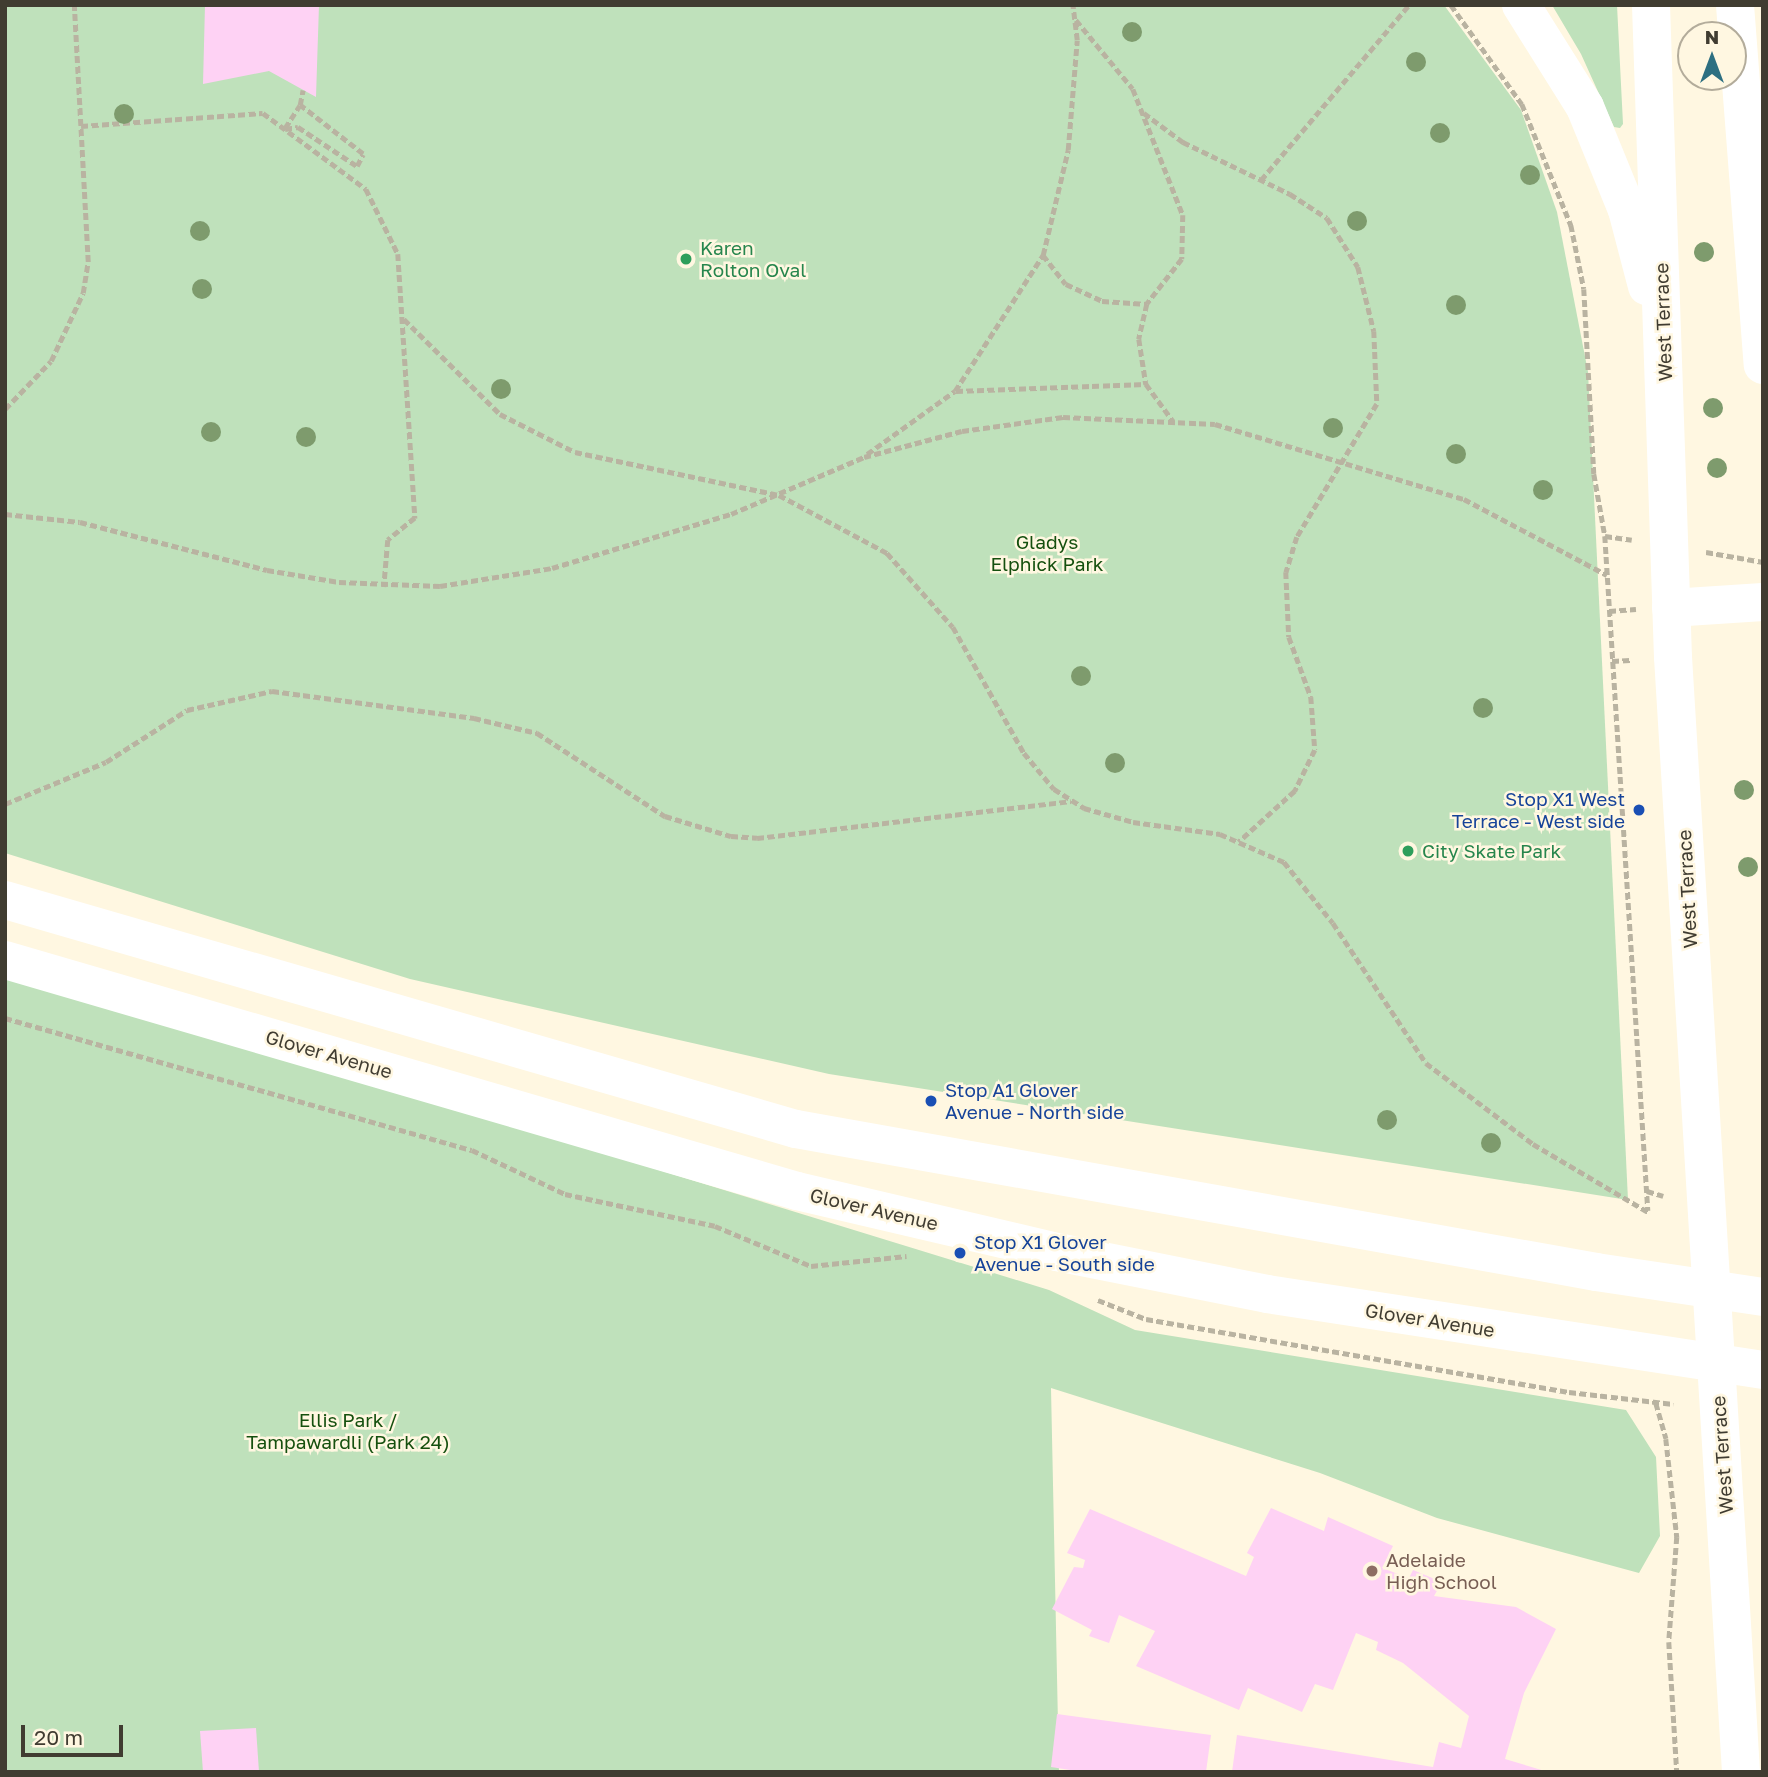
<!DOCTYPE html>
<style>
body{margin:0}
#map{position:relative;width:1768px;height:1777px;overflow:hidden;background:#fff7e1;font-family:"Golos Text",sans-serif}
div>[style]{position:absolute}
.green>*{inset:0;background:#bfe1bb}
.building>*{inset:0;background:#fed2f4}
.path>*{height:4.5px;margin-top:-2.25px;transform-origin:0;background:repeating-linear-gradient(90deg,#b9b3a1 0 7px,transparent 0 10.5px)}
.secondary>*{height:38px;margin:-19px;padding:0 19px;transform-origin:19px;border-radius:19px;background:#fff}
.primary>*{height:38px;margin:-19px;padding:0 19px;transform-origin:19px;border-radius:19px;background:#fff}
.trees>*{width:20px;height:20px;margin:-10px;border-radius:50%;background:#7e9b6d}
.dots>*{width:19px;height:19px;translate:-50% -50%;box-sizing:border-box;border:4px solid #fff7e1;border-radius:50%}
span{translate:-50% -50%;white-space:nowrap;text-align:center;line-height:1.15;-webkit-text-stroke:5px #fff7e1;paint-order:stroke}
.leisure-label{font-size:19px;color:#27864d}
.left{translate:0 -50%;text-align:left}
.street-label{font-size:19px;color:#403c31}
.park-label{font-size:19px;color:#15500e}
.transit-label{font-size:19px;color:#164399}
.right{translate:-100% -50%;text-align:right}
.education-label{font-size:19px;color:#785e54}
.frame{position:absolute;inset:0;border:7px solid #403c31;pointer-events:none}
.north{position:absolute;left:1677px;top:21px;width:70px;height:70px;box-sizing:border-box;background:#fff7e1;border:2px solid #b3ac9b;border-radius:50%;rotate:0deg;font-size:19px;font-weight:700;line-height:28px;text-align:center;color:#403c31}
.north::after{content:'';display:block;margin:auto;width:24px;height:32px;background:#2d6f81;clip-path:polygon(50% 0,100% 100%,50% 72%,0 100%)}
.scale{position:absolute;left:21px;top:1725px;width:102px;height:32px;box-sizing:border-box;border:4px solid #403c31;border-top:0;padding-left:9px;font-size:21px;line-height:24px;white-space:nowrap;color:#403c31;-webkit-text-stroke:5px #fff7e1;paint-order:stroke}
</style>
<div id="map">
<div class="green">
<div style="clip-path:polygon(5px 5px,1444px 5px,1521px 110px,1557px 212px,1588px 372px,1628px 1200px,829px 1074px,410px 979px,5px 853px)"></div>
<div style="clip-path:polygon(1552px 5px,1617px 5px,1623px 124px,1620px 128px,1614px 127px,1581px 54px)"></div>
<div style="clip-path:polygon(5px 969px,1049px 1290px,1135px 1330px,1626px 1410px,1656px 1457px,1660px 1536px,1639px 1573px,1437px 1518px,1320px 1473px,1051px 1388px,1059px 1772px,5px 1772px)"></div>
</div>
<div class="building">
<div style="clip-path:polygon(205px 5px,319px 5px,316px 97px,269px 71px,203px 84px)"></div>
<div style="clip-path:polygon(1271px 1508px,1324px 1531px,1328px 1517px,1393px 1546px,1382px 1568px,1409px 1578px,1413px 1570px,1442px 1582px,1434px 1596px,1516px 1607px,1556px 1629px,1524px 1693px,1505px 1759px,1548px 1772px,1232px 1772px,1237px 1735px,1433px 1767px,1439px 1742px,1461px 1748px,1469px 1716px,1403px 1663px,1376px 1650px,1378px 1642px,1356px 1633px,1333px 1690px,1315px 1684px,1302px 1712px,1248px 1688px,1239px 1710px,1136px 1666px,1155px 1631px,1119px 1615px,1109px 1643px,1089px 1636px,1092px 1630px,1052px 1609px,1074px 1567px,1083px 1568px,1085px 1560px,1067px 1553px,1090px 1509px,1246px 1576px,1254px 1557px,1247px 1553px)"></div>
<div style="clip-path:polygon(1057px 1714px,1211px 1735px,1206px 1772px,1083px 1772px,1051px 1767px)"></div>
<div style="clip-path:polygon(256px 1728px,259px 1772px,203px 1772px,200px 1731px)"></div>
</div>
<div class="path">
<div style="left:1451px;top:5px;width:122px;rotate:54.4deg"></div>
<div style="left:1522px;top:104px;width:131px;rotate:68deg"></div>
<div style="left:1571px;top:225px;width:65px;rotate:78.5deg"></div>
<div style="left:1584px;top:289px;width:185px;rotate:86.9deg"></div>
<div style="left:1594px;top:474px;width:63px;rotate:79.9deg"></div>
<div style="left:1605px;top:536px;width:676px;rotate:86.35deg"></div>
<div style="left:1076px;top:20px;width:89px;rotate:50.4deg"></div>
<div style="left:1133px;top:89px;width:136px;rotate:68.4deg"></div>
<div style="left:1183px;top:215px;width:44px;rotate:91.3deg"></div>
<div style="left:1182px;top:259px;width:57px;rotate:127.9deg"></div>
<div style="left:1147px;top:304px;width:36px;rotate:103deg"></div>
<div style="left:1139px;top:339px;width:46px;rotate:81.2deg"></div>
<div style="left:1146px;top:384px;width:46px;rotate:53.9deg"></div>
<div style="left:1144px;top:113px;width:49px;rotate:36.6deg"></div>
<div style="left:1183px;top:142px;width:119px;rotate:25.9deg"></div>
<div style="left:1290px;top:194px;width:44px;rotate:33deg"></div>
<div style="left:1327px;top:218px;width:58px;rotate:57.7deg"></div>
<div style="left:1358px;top:267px;width:66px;rotate:76deg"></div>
<div style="left:1374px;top:331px;width:73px;rotate:87.6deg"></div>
<div style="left:1377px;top:404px;width:155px;rotate:121deg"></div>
<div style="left:1297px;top:537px;width:37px;rotate:107deg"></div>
<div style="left:1286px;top:572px;width:65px;rotate:87.4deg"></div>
<div style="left:1289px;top:637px;width:64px;rotate:69.9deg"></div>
<div style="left:1311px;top:697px;width:53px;rotate:85.7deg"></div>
<div style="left:1315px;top:750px;width:46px;rotate:116deg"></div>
<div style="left:1295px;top:791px;width:76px;rotate:137.7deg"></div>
<div style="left:81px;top:126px;width:182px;rotate:-4.1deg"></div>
<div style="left:263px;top:113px;width:128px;rotate:36.4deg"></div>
<div style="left:366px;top:189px;width:72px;rotate:63.8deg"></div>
<div style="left:398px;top:254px;width:265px;rotate:86.3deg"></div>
<div style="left:415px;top:518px;width:35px;rotate:141deg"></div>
<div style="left:388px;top:540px;width:47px;rotate:94.9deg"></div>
<div style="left:285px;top:128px;width:27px;rotate:-57deg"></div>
<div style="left:285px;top:129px;width:13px;rotate:-9deg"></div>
<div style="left:298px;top:127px;width:71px;rotate:33.5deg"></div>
<div style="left:357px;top:166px;width:13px;rotate:-63deg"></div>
<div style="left:363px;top:154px;width:80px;rotate:-142.1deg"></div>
<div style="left:300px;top:105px;width:15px;rotate:-79deg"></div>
<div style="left:1261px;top:180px;width:229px;rotate:-49.8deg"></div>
<div style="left:1043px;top:255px;width:37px;rotate:52deg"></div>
<div style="left:1066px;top:284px;width:40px;rotate:25deg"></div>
<div style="left:1102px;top:301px;width:45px;rotate:3.8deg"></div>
<div style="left:404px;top:319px;width:135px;rotate:44.7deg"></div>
<div style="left:500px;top:414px;width:84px;rotate:26.9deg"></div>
<div style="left:575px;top:452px;width:208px;rotate:11.9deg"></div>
<div style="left:779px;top:495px;width:123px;rotate:28.2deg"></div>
<div style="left:887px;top:553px;width:99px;rotate:48.3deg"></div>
<div style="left:953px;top:627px;width:145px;rotate:60.6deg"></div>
<div style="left:1024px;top:753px;width:47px;rotate:50.2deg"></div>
<div style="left:1054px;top:789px;width:36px;rotate:32deg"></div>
<div style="left:1084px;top:808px;width:51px;rotate:15.9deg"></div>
<div style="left:1133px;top:822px;width:88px;rotate:7.9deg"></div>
<div style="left:1220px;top:834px;width:70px;rotate:23.6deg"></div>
<div style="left:1284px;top:862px;width:78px;rotate:51.2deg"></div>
<div style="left:1333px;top:923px;width:168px;rotate:56.4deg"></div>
<div style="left:1426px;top:1063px;width:134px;rotate:37.1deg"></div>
<div style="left:1533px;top:1144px;width:134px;rotate:30.6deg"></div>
<div style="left:956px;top:391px;width:190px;rotate:-2.1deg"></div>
<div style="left:5px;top:409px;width:66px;rotate:-46.2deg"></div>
<div style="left:51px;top:361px;width:75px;rotate:-64.8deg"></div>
<div style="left:83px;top:293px;width:31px;rotate:-81deg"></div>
<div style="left:88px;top:262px;width:257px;rotate:-93.1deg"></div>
<div style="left:867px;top:454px;width:108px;rotate:-35.6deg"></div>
<div style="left:955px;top:391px;width:162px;rotate:-57.1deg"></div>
<div style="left:1043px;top:255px;width:108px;rotate:-76.6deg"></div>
<div style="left:1068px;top:150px;width:110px;rotate:-85.3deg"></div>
<div style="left:1077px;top:40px;width:35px;rotate:-97deg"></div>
<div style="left:5px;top:514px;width:75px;rotate:6.1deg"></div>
<div style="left:80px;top:522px;width:193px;rotate:14.4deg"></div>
<div style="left:267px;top:570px;width:73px;rotate:9.5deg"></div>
<div style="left:339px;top:582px;width:101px;rotate:2.3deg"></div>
<div style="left:440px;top:586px;width:113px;rotate:-9.1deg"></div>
<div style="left:552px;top:568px;width:187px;rotate:-16.8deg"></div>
<div style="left:731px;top:514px;width:145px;rotate:-23.2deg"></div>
<div style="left:864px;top:457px;width:101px;rotate:-14.9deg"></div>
<div style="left:962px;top:431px;width:102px;rotate:-7.9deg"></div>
<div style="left:1063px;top:417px;width:152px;rotate:2.6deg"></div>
<div style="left:1215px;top:424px;width:260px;rotate:16.8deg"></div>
<div style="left:1464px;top:499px;width:162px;rotate:28deg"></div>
<div style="left:1605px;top:536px;width:27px;rotate:8deg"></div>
<div style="left:1706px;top:552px;width:58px;rotate:10deg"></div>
<div style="left:1609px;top:611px;width:27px;rotate:-4deg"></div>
<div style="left:1612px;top:661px;width:18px;rotate:-3deg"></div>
<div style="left:5px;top:804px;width:109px;rotate:-22.6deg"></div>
<div style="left:106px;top:762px;width:96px;rotate:-32.7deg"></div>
<div style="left:187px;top:710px;width:87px;rotate:-12.6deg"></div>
<div style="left:272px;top:691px;width:204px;rotate:7.6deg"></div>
<div style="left:474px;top:718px;width:65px;rotate:13.4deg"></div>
<div style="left:537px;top:733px;width:153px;rotate:33deg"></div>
<div style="left:665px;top:816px;width:69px;rotate:16.9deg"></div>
<div style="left:731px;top:836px;width:26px;rotate:4deg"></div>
<div style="left:757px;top:838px;width:316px;rotate:-6.7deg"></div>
<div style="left:5px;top:1018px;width:485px;rotate:15.8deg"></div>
<div style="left:472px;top:1150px;width:103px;rotate:25.3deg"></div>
<div style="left:565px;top:1194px;width:153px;rotate:12deg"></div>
<div style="left:715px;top:1226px;width:104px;rotate:22.6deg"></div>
<div style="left:811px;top:1266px;width:96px;rotate:-6deg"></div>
<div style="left:1647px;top:1191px;width:17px;rotate:17deg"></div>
<div style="left:1098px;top:1300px;width:52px;rotate:21.6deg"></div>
<div style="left:1146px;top:1319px;width:429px;rotate:9.8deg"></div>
<div style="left:1569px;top:1392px;width:105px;rotate:6.6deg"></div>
<div style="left:1656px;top:1403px;width:37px;rotate:74deg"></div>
<div style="left:1666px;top:1439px;width:99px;rotate:83.6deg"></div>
<div style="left:1677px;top:1537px;width:105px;rotate:94.4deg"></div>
<div style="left:1669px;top:1642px;width:130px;rotate:86.5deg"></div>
</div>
<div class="secondary">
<div style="left:1671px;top:608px;width:92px;rotate:-3.7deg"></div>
<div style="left:5px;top:900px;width:823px;rotate:16.15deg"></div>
<div style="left:796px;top:1129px;width:813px;rotate:10.13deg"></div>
<div style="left:1596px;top:1272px;width:169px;rotate:8.5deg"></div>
<div style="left:5px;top:960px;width:825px;rotate:16.26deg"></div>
<div style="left:797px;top:1191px;width:267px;rotate:13.2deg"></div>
<div style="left:1057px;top:1252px;width:214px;rotate:11.3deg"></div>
<div style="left:1267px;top:1294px;width:502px;rotate:8.71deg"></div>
</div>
<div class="primary">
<div style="left:1521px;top:5px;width:120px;rotate:57.9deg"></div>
<div style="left:1585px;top:107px;width:111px;rotate:67.8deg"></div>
<div style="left:1627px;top:210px;width:79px;rotate:75.3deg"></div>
<div style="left:1651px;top:5px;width:652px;rotate:88.07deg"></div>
<div style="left:1673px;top:657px;width:1117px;rotate:86.51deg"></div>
<div style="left:1735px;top:5px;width:361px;rotate:85.6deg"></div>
</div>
<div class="trees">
<div style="left:1132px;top:32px"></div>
<div style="left:1416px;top:62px"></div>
<div style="left:124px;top:114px"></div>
<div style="left:1440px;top:133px"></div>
<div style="left:1530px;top:175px"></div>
<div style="left:1357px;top:221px"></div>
<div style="left:200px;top:231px"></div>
<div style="left:1704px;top:252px"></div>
<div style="left:202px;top:289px"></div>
<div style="left:1456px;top:305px"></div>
<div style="left:501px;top:389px"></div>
<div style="left:1713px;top:408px"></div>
<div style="left:1333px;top:428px"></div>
<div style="left:211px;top:432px"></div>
<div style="left:306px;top:437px"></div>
<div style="left:1456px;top:454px"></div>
<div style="left:1717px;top:468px"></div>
<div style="left:1543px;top:490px"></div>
<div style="left:1081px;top:676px"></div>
<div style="left:1483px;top:708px"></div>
<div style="left:1115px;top:763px"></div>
<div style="left:1744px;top:790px"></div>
<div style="left:1748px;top:867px"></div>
<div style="left:1387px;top:1120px"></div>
<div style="left:1491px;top:1143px"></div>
</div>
<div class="dots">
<div style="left:686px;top:259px;background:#2e9e5b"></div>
<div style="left:1639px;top:810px;background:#1a4fb4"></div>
<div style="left:1408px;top:851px;background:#2e9e5b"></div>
<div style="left:931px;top:1101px;background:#1a4fb4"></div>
<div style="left:960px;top:1253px;background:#1a4fb4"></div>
<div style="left:1372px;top:1571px;background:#8d6e63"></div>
</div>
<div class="leisure-label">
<span class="left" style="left:700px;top:259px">Karen<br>Rolton Oval</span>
<span class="left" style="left:1422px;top:851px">City Skate Park</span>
</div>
<div class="street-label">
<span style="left:1663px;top:322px;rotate:-92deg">West Terrace</span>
<span style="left:1687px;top:889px;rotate:-93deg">West Terrace</span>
<span style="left:329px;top:1054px;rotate:16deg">Glover Avenue</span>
<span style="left:874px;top:1209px;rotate:13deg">Glover Avenue</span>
<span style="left:1430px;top:1320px;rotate:9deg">Glover Avenue</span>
<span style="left:1722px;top:1455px;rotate:-94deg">West Terrace</span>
</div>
<div class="park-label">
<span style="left:1047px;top:553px">Gladys<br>Elphick Park</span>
<span style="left:348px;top:1431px">Ellis Park /<br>Tampawardli (Park 24)</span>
</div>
<div class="transit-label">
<span class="right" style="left:1625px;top:810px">Stop X1 West<br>Terrace - West side</span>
<span class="left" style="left:945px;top:1101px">Stop A1 Glover<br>Avenue - North side</span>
<span class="left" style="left:974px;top:1253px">Stop X1 Glover<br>Avenue - South side</span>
</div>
<div class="education-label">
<span class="left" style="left:1386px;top:1571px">Adelaide<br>High School</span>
</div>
<div class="frame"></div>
<div class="north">N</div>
<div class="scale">20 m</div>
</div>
